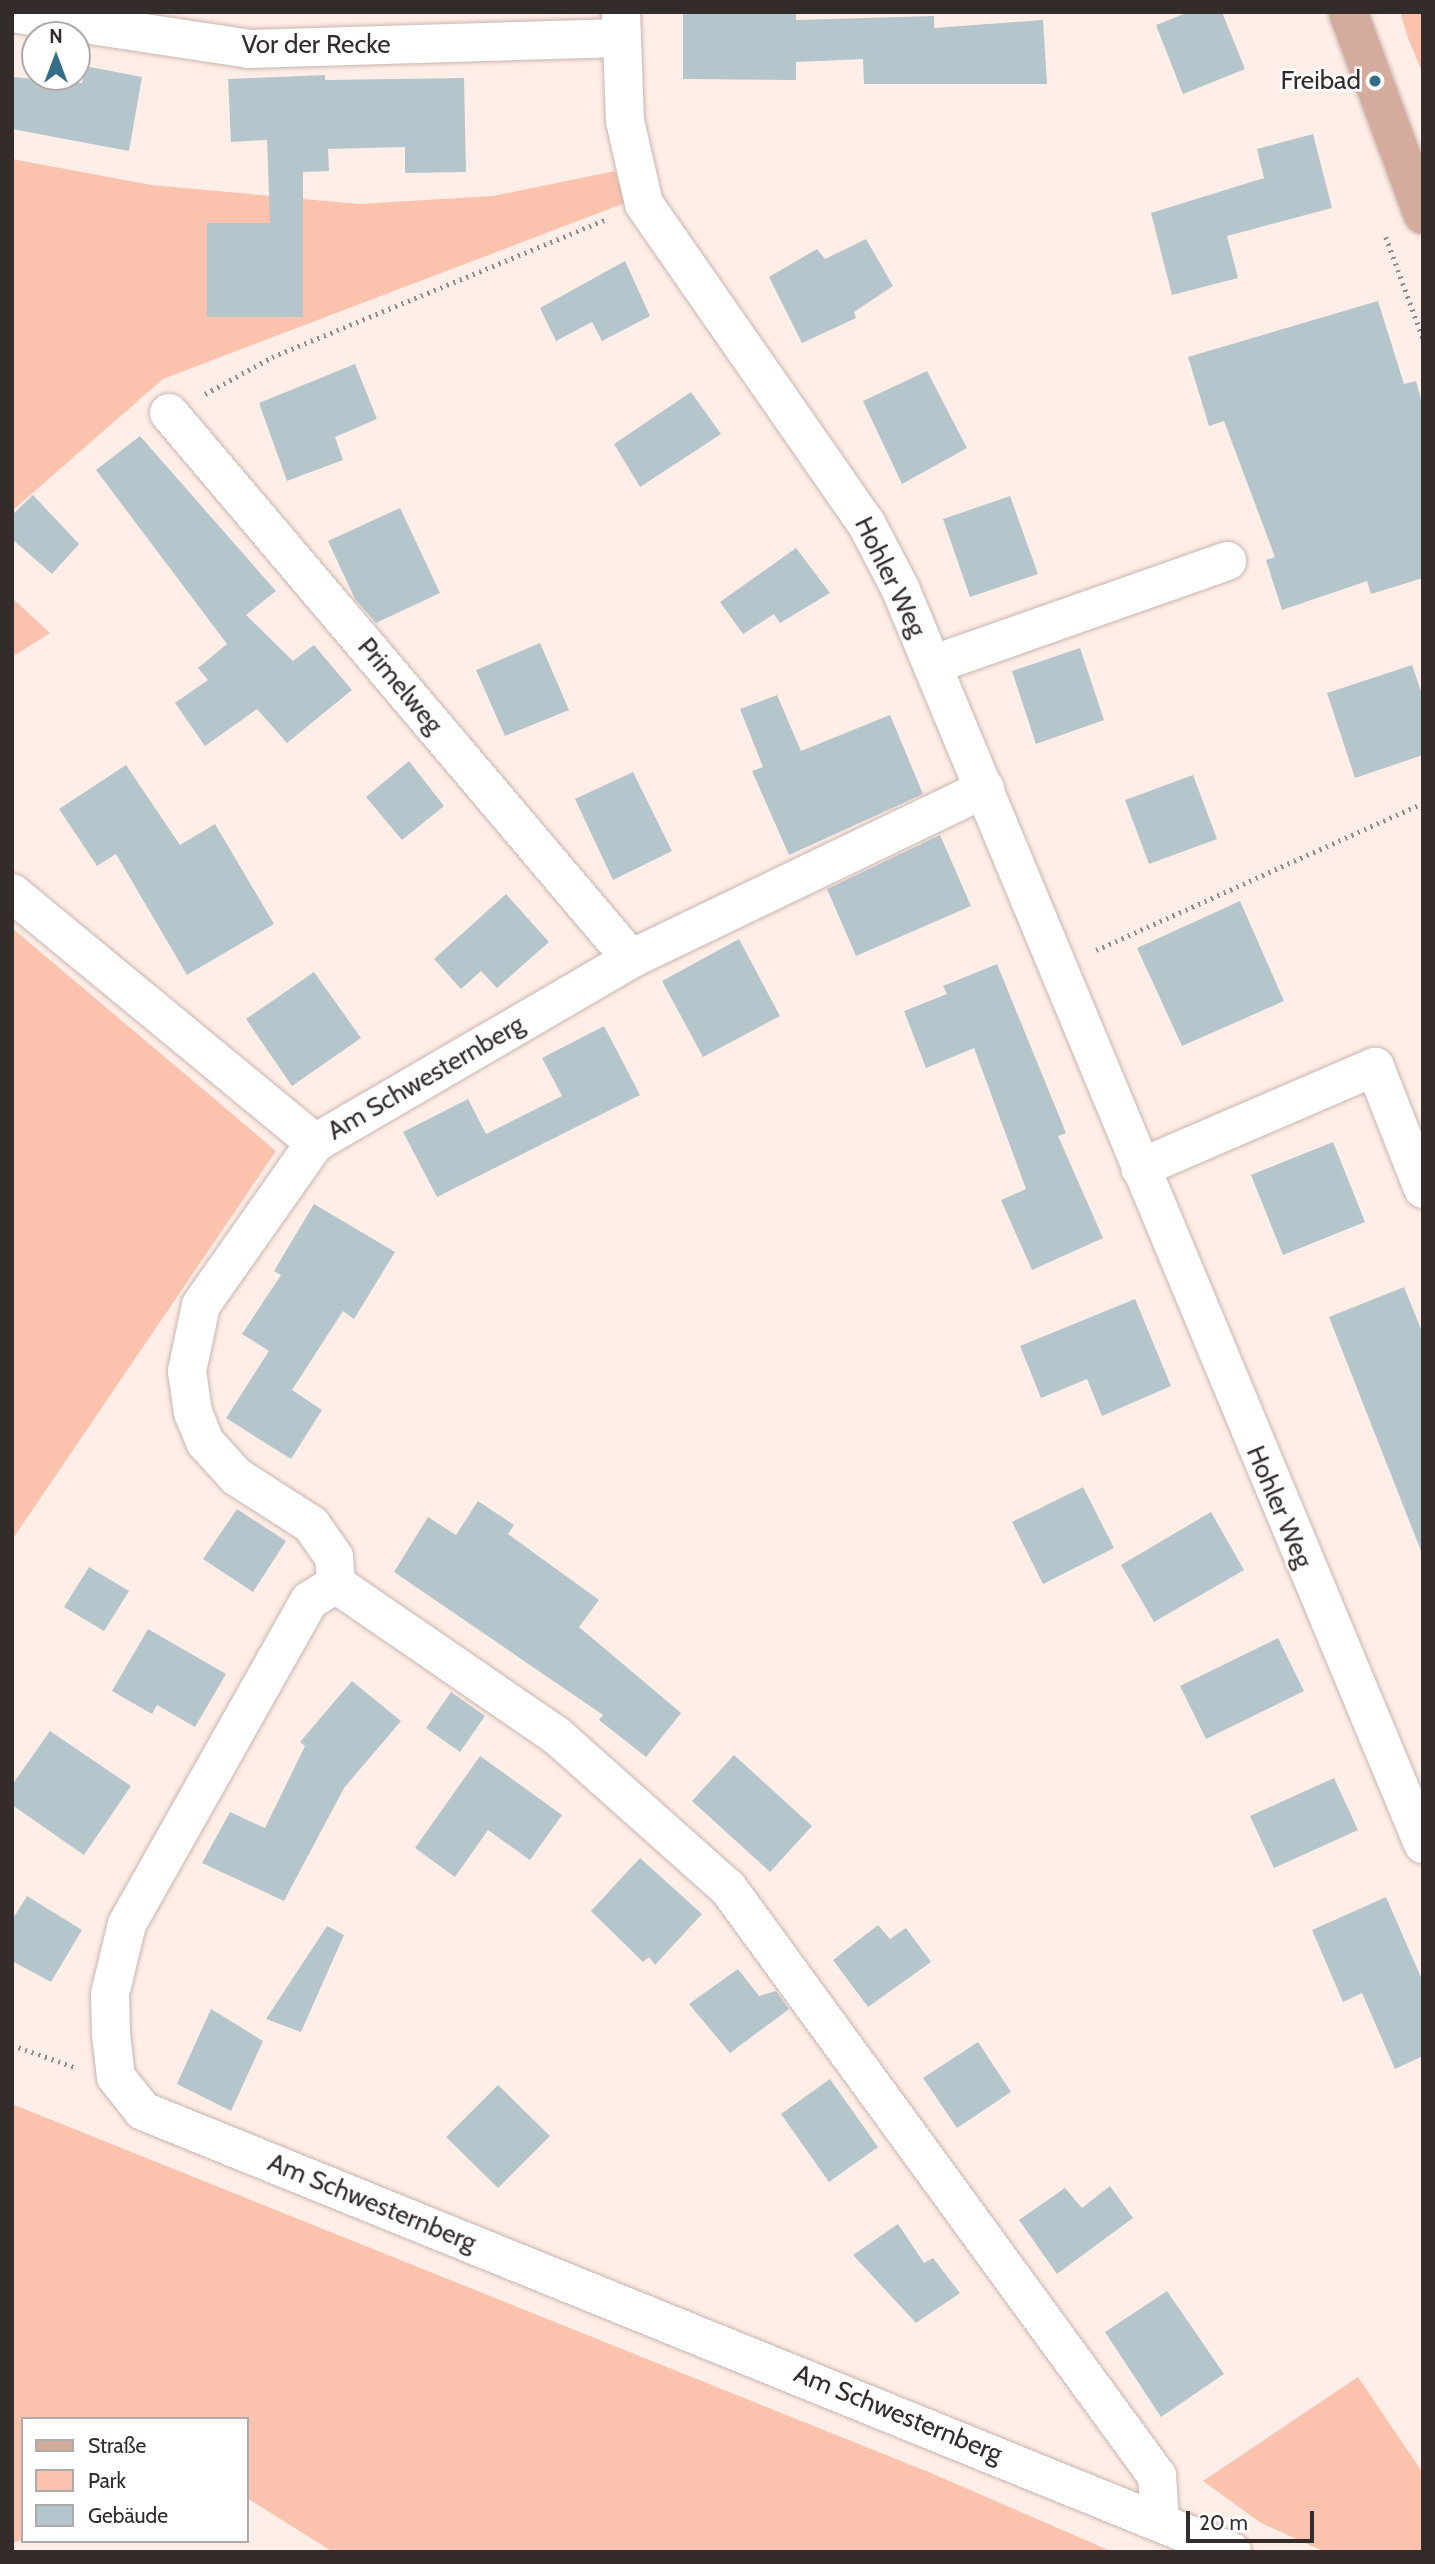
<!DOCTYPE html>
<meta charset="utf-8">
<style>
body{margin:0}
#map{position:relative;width:1435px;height:2564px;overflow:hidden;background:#ffeee7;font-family:Cabin,sans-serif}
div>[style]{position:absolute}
.green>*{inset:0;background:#fbc2ae}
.building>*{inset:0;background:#b5c5cc}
.path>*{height:4.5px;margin-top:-2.25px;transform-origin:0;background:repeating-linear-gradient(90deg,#968a86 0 2px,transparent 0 7px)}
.roads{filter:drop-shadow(0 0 2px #c7b6b0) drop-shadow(0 0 2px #c7b6b0)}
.minor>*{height:38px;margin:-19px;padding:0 19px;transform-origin:19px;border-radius:19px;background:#fff}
.major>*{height:38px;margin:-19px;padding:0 19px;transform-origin:19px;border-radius:19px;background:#d4ab9d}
.dots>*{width:19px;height:19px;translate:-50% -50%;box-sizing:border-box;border:4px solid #fff;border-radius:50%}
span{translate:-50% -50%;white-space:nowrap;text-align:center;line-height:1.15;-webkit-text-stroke:5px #fff;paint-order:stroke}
.street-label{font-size:26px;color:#332c2a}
.poi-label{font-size:26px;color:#332c2a}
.right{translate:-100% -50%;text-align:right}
.frame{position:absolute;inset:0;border:14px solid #332c2a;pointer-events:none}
.legend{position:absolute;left:21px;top:2417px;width:228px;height:126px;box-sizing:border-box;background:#fff;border:2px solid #adabaa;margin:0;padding:9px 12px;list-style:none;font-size:21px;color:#332c2a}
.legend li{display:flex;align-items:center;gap:14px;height:35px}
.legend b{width:35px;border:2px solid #adabaa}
.north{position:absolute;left:21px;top:21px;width:70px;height:70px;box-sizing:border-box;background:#fff;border:2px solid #adabaa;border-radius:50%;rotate:0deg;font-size:19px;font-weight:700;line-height:28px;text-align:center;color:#332c2a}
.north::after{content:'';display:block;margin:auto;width:24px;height:32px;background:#336d86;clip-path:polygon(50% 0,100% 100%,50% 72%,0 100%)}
.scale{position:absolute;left:1186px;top:2511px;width:128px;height:32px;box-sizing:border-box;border:4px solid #332c2a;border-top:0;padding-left:9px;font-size:21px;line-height:24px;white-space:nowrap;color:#332c2a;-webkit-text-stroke:5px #fff;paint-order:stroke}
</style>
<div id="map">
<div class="green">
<div style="clip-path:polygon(1400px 12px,1423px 12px,1423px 74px,1408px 38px)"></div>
<div style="clip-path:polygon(12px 159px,151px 185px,359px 204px,493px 196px,615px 171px,625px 203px,163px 379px,12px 511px)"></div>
<div style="clip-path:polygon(12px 598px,50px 633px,12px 657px)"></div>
<div style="clip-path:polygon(12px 928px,276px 1151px,12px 1540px)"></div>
<div style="clip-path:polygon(12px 2104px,931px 2473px,1113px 2552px,333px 2552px,247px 2498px,247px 2419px,23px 2419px,23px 2539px,13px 2543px)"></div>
<div style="clip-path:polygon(1358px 2377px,1423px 2473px,1423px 2552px,1325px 2552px,1261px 2523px,1203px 2481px)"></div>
</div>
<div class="building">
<div style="clip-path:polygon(683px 12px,796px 12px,796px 20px,934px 16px,934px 28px,1043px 20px,1047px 84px,864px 84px,863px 59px,796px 62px,796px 80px,683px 79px)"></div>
<div style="clip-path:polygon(1189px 12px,1222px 12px,1245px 69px,1183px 94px,1156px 25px)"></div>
<div style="clip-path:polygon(85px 66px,142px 77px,129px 151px,12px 129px,12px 77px,82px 83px)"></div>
<div style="clip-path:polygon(325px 75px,325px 80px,464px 78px,466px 172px,405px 173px,405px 147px,328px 149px,329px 171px,303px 172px,303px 317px,207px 317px,207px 223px,270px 223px,267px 140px,231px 142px,228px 79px)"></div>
<div style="clip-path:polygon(1313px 134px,1332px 208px,1227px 236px,1238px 278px,1172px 295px,1151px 213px,1264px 178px,1257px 149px)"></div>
<div style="clip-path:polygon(866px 239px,893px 286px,854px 312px,856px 318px,802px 343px,769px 277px,817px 249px,825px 259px)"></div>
<div style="clip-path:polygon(625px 261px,650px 316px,602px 341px,592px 322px,556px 341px,540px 308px)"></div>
<div style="clip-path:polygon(1378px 301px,1404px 384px,1416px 381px,1423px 406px,1423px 578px,1371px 594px,1367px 581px,1282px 610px,1266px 560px,1275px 557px,1224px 421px,1209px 426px,1188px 357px)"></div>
<div style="clip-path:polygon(355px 364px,377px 419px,335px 437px,343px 460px,287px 481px,259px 403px)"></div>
<div style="clip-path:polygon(927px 371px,967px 448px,902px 484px,863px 401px)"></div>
<div style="clip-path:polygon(691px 392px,721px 434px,640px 487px,614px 444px)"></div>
<div style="clip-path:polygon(140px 436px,276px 591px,246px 615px,293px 661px,314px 645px,352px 690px,287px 743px,257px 709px,205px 746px,175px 703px,208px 680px,198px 668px,227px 644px,96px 470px)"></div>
<div style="clip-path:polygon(33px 495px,79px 544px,52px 574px,12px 539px,12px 515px)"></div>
<div style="clip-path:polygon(1010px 496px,1038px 574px,970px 597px,943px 519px)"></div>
<div style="clip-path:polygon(400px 508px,440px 593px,376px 623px,355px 599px,328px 541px)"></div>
<div style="clip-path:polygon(796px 548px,830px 593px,780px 623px,774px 614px,743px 634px,720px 602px)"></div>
<div style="clip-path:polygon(540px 643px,569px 710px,505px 736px,476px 670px)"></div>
<div style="clip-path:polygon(1080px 648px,1104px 720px,1036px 744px,1012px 671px)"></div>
<div style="clip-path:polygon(1412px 665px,1423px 697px,1423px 755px,1355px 778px,1327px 693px)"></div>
<div style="clip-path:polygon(777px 695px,801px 751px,890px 715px,923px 794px,789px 855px,752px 771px,763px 767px,740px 709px)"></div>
<div style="clip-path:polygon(409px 761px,444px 806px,402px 840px,366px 797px)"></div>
<div style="clip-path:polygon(126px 765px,180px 845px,215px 824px,274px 924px,187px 975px,116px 854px,97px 866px,59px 809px)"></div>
<div style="clip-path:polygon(633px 772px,672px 851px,613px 880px,575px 799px)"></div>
<div style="clip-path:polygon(1193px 775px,1217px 839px,1149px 864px,1125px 800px)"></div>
<div style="clip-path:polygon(940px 835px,971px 906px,856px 956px,827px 889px)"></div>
<div style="clip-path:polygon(506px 894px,549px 942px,497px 988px,481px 971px,461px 989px,434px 959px)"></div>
<div style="clip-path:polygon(1240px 901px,1284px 1001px,1182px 1046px,1137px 948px)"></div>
<div style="clip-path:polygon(739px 939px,780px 1016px,703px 1057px,662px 981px)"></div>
<div style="clip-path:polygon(997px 964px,1066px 1133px,1058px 1136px,1103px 1238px,1032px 1270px,1001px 1200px,1026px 1189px,974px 1048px,926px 1068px,904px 1011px,947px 994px,943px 986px)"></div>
<div style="clip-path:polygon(314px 972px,361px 1038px,292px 1086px,246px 1019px)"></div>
<div style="clip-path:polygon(604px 1026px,640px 1095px,437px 1197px,403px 1132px,468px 1099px,486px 1134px,562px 1096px,542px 1058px)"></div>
<div style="clip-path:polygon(1333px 1142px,1365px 1222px,1283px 1255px,1251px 1175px)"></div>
<div style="clip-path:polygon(314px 1204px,395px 1252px,354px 1319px,343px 1311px,292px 1390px,322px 1410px,291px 1459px,226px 1418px,269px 1351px,242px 1334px,281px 1275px,274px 1271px)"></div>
<div style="clip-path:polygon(1404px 1287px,1423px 1334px,1423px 1556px,1329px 1317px)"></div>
<div style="clip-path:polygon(1135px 1299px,1171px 1386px,1102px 1416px,1087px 1379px,1041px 1398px,1020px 1346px)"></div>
<div style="clip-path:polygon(1083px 1487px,1114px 1548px,1043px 1584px,1012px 1522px)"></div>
<div style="clip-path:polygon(478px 1501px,514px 1525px,508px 1534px,599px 1600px,579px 1627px,681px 1713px,646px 1757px,599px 1720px,603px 1715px,394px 1572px,428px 1517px,456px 1535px)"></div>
<div style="clip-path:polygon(237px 1509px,286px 1541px,253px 1592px,203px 1559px)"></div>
<div style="clip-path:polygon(1211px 1512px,1244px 1570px,1154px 1622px,1121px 1565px)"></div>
<div style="clip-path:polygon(89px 1567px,129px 1591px,104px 1631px,64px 1607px)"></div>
<div style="clip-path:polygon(148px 1629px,226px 1674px,195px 1727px,157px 1705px,152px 1714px,112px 1691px)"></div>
<div style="clip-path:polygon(1278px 1638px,1304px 1691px,1206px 1739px,1180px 1686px)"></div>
<div style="clip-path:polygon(352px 1681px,401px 1721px,344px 1788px,284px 1901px,202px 1863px,230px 1812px,265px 1828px,305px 1746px,300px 1742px)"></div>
<div style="clip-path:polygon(451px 1692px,485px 1716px,460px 1752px,426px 1728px)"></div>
<div style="clip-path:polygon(50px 1731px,131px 1786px,84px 1855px,12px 1805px,12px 1785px)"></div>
<div style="clip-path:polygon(734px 1755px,812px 1826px,770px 1872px,692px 1801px)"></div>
<div style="clip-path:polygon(480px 1756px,562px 1815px,530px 1860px,488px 1830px,455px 1877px,415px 1848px)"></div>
<div style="clip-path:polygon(1334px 1778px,1358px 1830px,1274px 1868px,1250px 1816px)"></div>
<div style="clip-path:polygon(640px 1858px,702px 1914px,655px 1965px,649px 1957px,643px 1962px,591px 1911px)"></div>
<div style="clip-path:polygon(27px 1896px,82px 1930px,51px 1982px,12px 1961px,12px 1920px)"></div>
<div style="clip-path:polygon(1386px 1897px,1423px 1982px,1423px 2056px,1395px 2069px,1362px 1993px,1343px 2002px,1312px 1930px)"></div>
<div style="clip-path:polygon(878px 1925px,890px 1939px,906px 1928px,931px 1962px,868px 2007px,833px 1960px)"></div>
<div style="clip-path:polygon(327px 1926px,344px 1935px,301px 2032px,266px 2019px)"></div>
<div style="clip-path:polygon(738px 1969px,759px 1996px,776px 1991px,789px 2009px,730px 2053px,689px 2004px)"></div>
<div style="clip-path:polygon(211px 2009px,263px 2041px,231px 2111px,177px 2084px)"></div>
<div style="clip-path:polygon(978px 2042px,1011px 2092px,957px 2128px,923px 2078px)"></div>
<div style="clip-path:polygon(830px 2079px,878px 2147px,829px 2182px,781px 2114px)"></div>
<div style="clip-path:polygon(498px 2085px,550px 2136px,498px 2188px,446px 2137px)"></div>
<div style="clip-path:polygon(1110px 2186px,1133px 2218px,1057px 2274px,1019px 2220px,1065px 2188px,1082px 2208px)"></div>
<div style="clip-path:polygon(898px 2224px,924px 2263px,933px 2258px,960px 2293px,916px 2323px,853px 2255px)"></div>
<div style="clip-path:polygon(1167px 2291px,1224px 2374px,1161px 2417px,1105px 2332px)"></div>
</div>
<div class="path">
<div style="left:1386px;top:237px;width:108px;rotate:69.9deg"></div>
<div style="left:205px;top:394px;width:77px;rotate:-28.9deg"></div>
<div style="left:272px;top:357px;width:362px;rotate:-22.4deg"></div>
<div style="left:1096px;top:950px;width:359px;rotate:-24.2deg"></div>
<div style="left:12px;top:2045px;width:66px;rotate:19.5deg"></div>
</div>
<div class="roads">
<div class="minor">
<div style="left:621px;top:12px;width:109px;rotate:87.9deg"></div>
<div style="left:625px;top:121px;width:85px;rotate:77.1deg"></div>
<div style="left:644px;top:204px;width:389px;rotate:55.2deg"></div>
<div style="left:866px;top:523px;width:73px;rotate:62.4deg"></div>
<div style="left:900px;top:588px;width:1361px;rotate:67.39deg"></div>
<div style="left:12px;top:13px;width:240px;rotate:8.6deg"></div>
<div style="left:249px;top:49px;width:372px;rotate:-1.7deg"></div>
<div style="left:169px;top:413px;width:715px;rotate:49.76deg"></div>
<div style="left:932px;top:665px;width:313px;rotate:-19.4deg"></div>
<div style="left:12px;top:893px;width:393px;rotate:39.5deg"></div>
<div style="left:1140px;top:1168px;width:256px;rotate:-23.3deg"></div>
<div style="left:1375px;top:1067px;width:131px;rotate:68.5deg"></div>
<div style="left:336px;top:1584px;width:32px;rotate:148deg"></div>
<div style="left:309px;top:1601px;width:371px;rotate:119.4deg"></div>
<div style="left:127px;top:1924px;width:72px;rotate:103.7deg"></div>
<div style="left:110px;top:1994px;width:40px;rotate:88.6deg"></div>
<div style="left:111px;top:2034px;width:43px;rotate:83.4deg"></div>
<div style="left:116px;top:2077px;width:43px;rotate:51.5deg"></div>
<div style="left:143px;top:2111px;width:1175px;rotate:22.05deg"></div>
<div style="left:336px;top:1584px;width:27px;rotate:-94deg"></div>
<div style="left:334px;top:1557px;width:39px;rotate:-125deg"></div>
<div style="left:312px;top:1525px;width:89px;rotate:-147.4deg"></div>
<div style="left:237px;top:1477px;width:47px;rotate:-132.4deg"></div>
<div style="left:205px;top:1442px;width:31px;rotate:-112deg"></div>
<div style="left:193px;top:1413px;width:42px;rotate:-98.1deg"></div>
<div style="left:187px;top:1371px;width:67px;rotate:-78deg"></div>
<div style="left:201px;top:1305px;width:198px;rotate:-54.9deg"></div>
<div style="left:315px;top:1143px;width:366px;rotate:-30.2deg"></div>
<div style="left:631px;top:959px;width:393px;rotate:-25.7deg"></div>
<div style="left:336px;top:1584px;width:267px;rotate:34.5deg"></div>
<div style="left:556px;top:1735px;width:230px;rotate:41.7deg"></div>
<div style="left:728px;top:1888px;width:728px;rotate:53.89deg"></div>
<div style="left:1157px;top:2476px;width:43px;rotate:86deg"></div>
</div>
<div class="major">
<div style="left:1348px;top:12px;width:216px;rotate:69.7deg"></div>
</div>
</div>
<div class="dots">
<div style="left:1375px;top:81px;background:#336d86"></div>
</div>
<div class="street-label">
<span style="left:316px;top:45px">Vor der Recke</span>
<span style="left:890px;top:577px;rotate:64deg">Hohler Weg</span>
<span style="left:400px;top:686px;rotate:50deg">Primelweg</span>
<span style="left:426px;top:1078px;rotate:-30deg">Am Schwesternberg</span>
<span style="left:1279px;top:1507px;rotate:67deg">Hohler Weg</span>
<span style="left:372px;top:2203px;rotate:22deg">Am Schwesternberg</span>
<span style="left:898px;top:2414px;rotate:22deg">Am Schwesternberg</span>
</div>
<div class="poi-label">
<span class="right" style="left:1361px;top:81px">Freibad</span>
</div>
<div class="frame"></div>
<ul class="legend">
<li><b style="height:9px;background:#d4ab9d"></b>Straße</li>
<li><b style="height:19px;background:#fbc2ae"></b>Park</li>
<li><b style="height:19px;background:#b5c5cc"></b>Gebäude</li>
</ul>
<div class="north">N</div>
<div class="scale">20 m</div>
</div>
